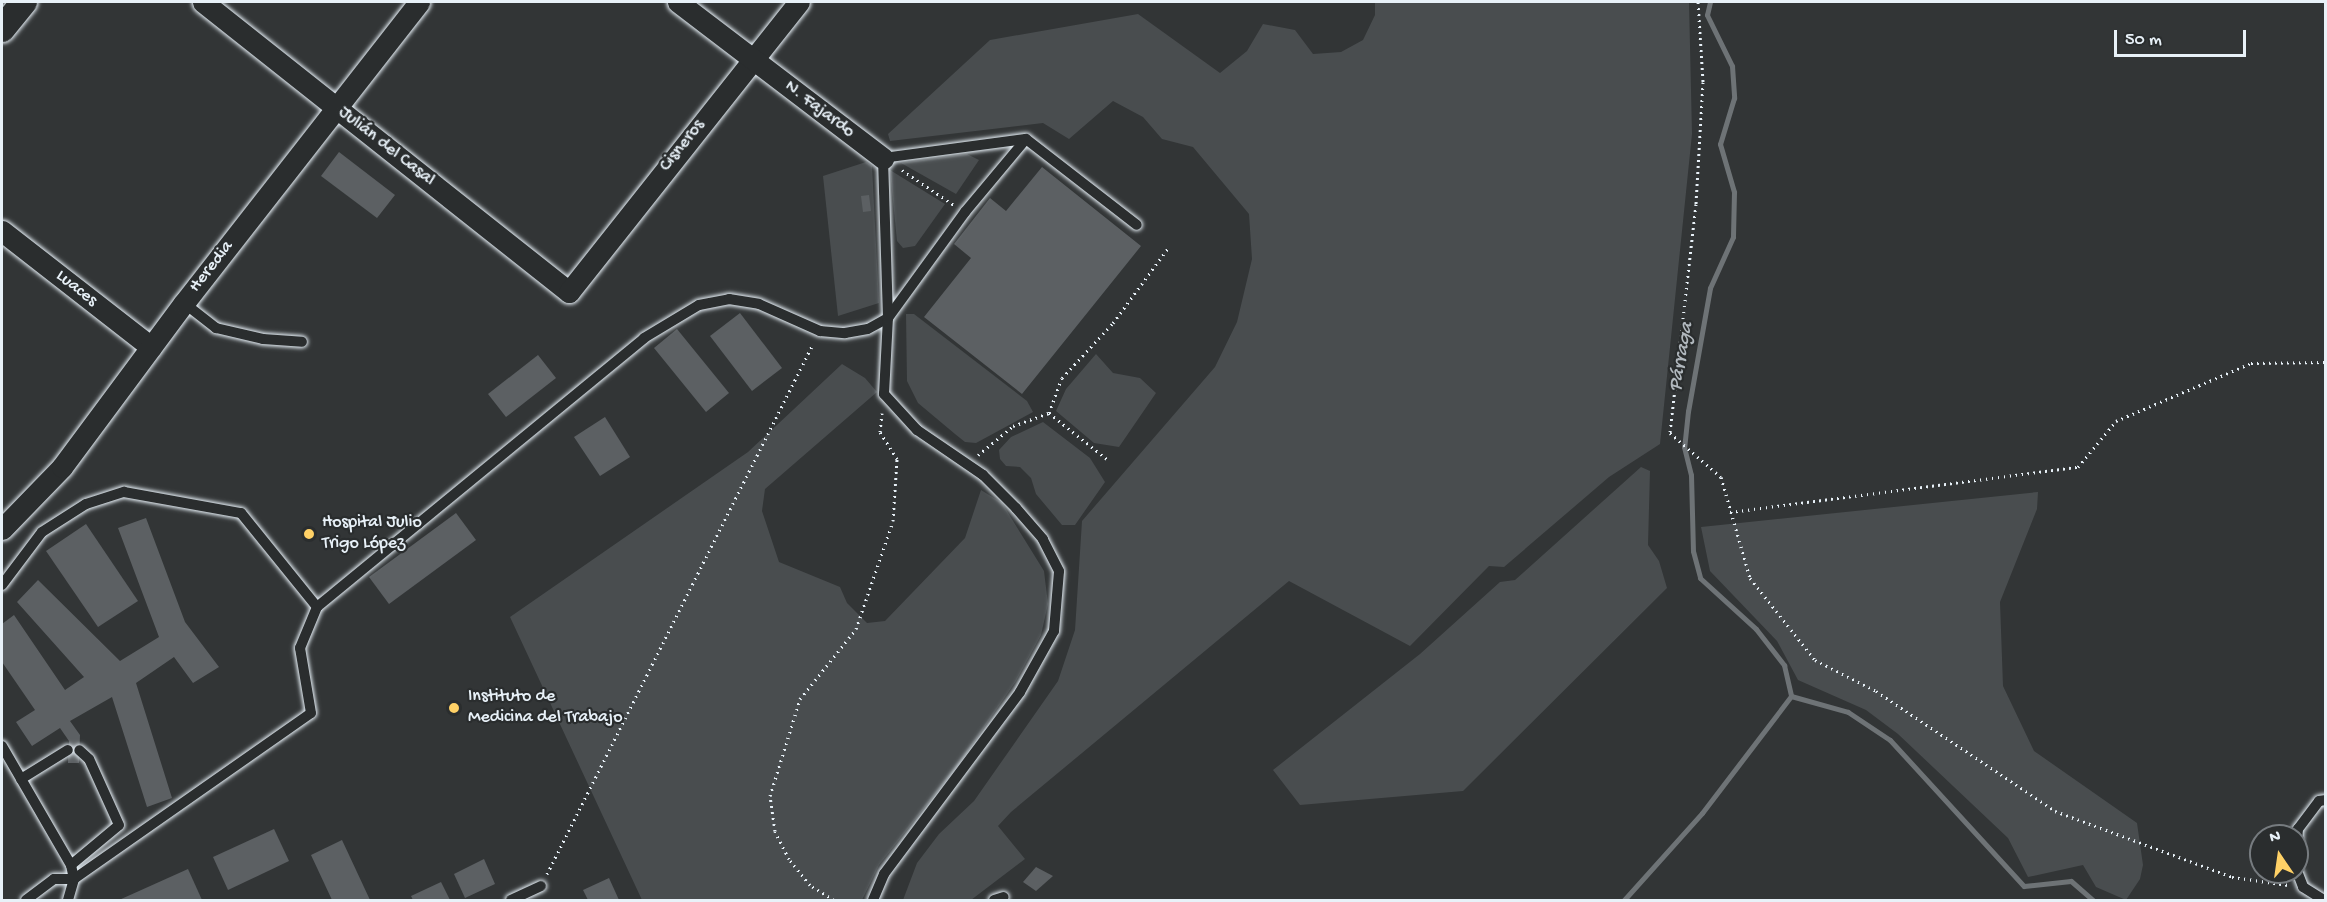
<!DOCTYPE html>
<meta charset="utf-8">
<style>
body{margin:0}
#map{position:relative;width:2327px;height:902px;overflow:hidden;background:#323536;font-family:"Gochi Hand",sans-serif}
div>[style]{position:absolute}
.green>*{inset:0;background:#494d4f}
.stream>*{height:5px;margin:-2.5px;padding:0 2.5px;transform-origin:2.5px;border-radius:2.5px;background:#6e7376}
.building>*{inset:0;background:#5c6063}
.path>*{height:3px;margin-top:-1.5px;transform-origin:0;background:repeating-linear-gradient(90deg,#e8f1f8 0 1.5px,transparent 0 6px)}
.roads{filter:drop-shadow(0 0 2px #e8f1f8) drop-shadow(0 0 2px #e8f1f8)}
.service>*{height:10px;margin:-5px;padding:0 5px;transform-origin:5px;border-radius:5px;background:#2a2d2e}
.minor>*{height:21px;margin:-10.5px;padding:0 10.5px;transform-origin:10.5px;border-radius:10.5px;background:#2a2d2e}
.tertiary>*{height:26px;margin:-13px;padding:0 13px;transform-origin:13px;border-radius:13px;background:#2a2d2e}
.dots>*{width:16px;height:16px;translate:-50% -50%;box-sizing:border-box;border:3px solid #2a2d2e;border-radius:50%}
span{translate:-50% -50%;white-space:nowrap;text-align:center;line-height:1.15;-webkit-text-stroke:4.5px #2a2d2e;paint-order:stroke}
.street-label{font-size:18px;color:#e8f1f8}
.poi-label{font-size:18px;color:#e8f1f8}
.left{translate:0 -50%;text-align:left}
.water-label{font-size:20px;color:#b1b8be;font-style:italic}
.frame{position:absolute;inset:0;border:3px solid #e8f1f8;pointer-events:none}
.north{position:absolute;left:2249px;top:824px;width:60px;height:60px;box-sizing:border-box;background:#2a2d2e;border:2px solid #767b7f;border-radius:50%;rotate:347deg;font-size:16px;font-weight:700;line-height:24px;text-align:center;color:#e8f1f8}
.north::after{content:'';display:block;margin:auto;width:21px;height:27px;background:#ffd166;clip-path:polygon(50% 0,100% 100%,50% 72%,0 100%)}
.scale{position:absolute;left:2114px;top:30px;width:132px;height:27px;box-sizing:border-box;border:3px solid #e8f1f8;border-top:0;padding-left:8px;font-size:18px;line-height:21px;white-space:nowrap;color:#e8f1f8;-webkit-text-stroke:4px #2a2d2e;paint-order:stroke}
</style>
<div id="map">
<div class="green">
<div style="clip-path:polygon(1375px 2px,1689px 2px,1692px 134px,1660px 444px,1609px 477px,1504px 567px,1489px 566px,1410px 646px,1289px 581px,1011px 812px,998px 826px,1025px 859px,971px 900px,903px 900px,917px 863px,939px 834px,974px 801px,1058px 681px,1075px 630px,1082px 521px,1215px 367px,1237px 322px,1252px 259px,1249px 214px,1193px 147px,1162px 139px,1143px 117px,1113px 101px,1069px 139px,1043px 123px,890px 141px,888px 134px,990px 40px,1138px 14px,1220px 73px,1247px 51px,1263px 24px,1295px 30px,1313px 54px,1341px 52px,1363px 40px,1375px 15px)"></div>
<div style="clip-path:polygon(967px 154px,979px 160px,956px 194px,901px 163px)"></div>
<div style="clip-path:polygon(866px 162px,872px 166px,879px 303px,838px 316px,823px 176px)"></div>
<div style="clip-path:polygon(890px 170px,945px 204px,915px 246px,903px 248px,897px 241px)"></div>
<div style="clip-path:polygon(906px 314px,914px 314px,1027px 401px,1033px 412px,976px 443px,965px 442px,955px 434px,918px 403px,907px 381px)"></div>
<div style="clip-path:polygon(1096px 354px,1113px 373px,1140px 378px,1156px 393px,1119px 447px,1094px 443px,1056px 411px,1066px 389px)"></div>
<div style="clip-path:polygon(842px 364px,865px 378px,877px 392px,765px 489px,762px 511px,779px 562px,840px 587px,847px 603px,867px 623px,885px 621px,965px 538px,981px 490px,1002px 503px,1044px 571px,1048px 604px,1041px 635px,1016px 681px,959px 764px,879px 865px,862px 900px,642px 900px,510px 617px,748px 452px)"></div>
<div style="clip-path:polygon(1043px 422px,1090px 458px,1105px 482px,1075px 525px,1062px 525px,1036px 494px,1031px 478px,1020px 467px,1006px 466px,1000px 459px,999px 450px,1011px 437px)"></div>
<div style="clip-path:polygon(1641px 467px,1650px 471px,1648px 545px,1659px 561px,1667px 588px,1463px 791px,1300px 805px,1273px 770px,1420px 654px,1500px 582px,1515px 580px)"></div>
<div style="clip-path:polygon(2038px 492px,2037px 509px,2000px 602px,2003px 686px,2034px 751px,2137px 823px,2143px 865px,2140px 879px,2126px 900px,2096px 887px,2083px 865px,2028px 877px,2008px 838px,1898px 734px,1866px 710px,1798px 680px,1777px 641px,1710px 571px,1701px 527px)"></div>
</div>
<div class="stream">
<div style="left:1710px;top:2px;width:13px;rotate:103deg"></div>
<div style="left:1707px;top:15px;width:57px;rotate:63.9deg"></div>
<div style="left:1732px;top:66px;width:32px;rotate:86deg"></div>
<div style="left:1734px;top:98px;width:48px;rotate:106.9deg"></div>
<div style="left:1720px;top:144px;width:50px;rotate:73.7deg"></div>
<div style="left:1734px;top:192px;width:45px;rotate:91.3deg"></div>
<div style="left:1733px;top:237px;width:56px;rotate:114.3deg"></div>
<div style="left:1710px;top:288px;width:125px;rotate:100.1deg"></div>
<div style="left:1688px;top:411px;width:36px;rotate:96deg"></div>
<div style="left:1684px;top:447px;width:29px;rotate:76deg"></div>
<div style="left:1691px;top:475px;width:76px;rotate:88.5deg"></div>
<div style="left:1693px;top:551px;width:28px;rotate:75deg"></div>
<div style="left:1700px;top:578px;width:76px;rotate:42.3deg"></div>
<div style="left:1756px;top:629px;width:46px;rotate:52.1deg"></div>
<div style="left:1784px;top:665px;width:32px;rotate:77deg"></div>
<div style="left:1791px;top:696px;width:59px;rotate:15.7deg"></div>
<div style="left:1848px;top:712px;width:50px;rotate:33.7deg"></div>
<div style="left:1890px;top:740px;width:198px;rotate:47.5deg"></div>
<div style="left:2024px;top:886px;width:47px;rotate:-6.1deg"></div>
<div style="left:2071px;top:881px;width:29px;rotate:41deg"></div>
<div style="left:1624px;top:900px;width:117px;rotate:-48.1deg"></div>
<div style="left:1702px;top:813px;width:147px;rotate:-52.7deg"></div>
</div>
<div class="building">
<div style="clip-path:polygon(339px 152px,395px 195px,377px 218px,321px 176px)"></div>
<div style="clip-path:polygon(1042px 167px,1141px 246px,1022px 394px,924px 317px,971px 258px,954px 244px,990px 198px,1006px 211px)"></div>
<div style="clip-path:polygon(869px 195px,871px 211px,863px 212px,861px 196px)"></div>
<div style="clip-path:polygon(740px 313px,782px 368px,752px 391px,710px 336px)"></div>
<div style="clip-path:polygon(677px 329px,729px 393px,706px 412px,654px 348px)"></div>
<div style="clip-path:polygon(538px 355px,556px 378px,506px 417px,488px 394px)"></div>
<div style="clip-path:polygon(605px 417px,630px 457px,600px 476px,574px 437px)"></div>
<div style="clip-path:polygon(456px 513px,476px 540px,389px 604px,369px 577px)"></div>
<div style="clip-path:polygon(146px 518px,185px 622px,219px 667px,193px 683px,174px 657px,136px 683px,172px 798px,147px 807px,112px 697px,70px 721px,80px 735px,79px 763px,68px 763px,69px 741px,60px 728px,32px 746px,16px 722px,35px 710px,2px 662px,2px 624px,14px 615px,65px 690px,84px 677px,17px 602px,38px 580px,120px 661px,159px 637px,118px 528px)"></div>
<div style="clip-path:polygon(86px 524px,138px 601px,98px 627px,46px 551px)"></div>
<div style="clip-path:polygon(274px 829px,289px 861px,228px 890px,213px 857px)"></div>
<div style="clip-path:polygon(342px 840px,370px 900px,332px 900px,311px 855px)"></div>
<div style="clip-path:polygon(484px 859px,495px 884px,465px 898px,454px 874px)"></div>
<div style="clip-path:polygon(1036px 867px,1053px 876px,1036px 891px,1023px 882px)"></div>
<div style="clip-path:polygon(188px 869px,202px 900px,119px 900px)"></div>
<div style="clip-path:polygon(609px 878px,619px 900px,588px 900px,583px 890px)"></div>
<div style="clip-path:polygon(441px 882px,450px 900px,413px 900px,411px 896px)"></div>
</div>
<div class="path">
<div style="left:1698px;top:2px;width:80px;rotate:86.4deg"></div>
<div style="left:1703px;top:82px;width:122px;rotate:93.3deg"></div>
<div style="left:1696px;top:204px;width:230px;rotate:96.5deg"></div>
<div style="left:1670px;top:433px;width:67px;rotate:40.8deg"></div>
<div style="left:1721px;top:477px;width:105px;rotate:74deg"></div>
<div style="left:1750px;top:578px;width:105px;rotate:51.6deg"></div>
<div style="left:1815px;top:660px;width:68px;rotate:26.9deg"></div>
<div style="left:1876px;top:691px;width:216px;rotate:33.8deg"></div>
<div style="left:2055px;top:811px;width:189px;rotate:20.4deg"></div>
<div style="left:2232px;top:877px;width:58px;rotate:8deg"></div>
<div style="left:902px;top:170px;width:63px;rotate:33.9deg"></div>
<div style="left:1049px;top:413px;width:75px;rotate:38.5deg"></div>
<div style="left:978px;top:455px;width:45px;rotate:-39.6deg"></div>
<div style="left:1013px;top:426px;width:38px;rotate:-20deg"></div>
<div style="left:1049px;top:413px;width:37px;rotate:-70deg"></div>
<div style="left:1062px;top:378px;width:75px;rotate:-47.2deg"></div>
<div style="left:1113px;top:323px;width:93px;rotate:-53.7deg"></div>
<div style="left:1730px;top:512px;width:351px;rotate:-7.4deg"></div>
<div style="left:2078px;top:467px;width:60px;rotate:-50.4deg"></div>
<div style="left:2116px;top:421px;width:147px;rotate:-23.2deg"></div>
<div style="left:2251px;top:363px;width:75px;rotate:-0.8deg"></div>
<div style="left:547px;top:874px;width:593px;rotate:-63.35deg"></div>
<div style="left:834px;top:900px;width:28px;rotate:-148deg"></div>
<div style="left:810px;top:885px;width:33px;rotate:-129deg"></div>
<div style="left:789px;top:859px;width:31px;rotate:-117deg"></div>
<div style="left:775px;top:831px;width:35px;rotate:-98deg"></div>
<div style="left:770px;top:796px;width:102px;rotate:-72.8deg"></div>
<div style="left:800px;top:699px;width:90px;rotate:-51.3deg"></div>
<div style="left:856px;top:629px;width:114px;rotate:-71.1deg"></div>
<div style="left:893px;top:521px;width:62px;rotate:-86.3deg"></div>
<div style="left:897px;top:459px;width:32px;rotate:-122deg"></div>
<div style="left:880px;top:432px;width:19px;rotate:-84deg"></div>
</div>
<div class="roads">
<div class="service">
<div style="left:184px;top:303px;width:41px;rotate:38deg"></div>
<div style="left:216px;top:328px;width:48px;rotate:13.2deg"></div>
<div style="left:263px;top:339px;width:39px;rotate:4deg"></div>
<div style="left:2px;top:585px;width:66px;rotate:-53deg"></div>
<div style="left:42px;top:532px;width:52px;rotate:-32.5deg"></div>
<div style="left:86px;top:504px;width:40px;rotate:-18deg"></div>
<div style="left:124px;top:492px;width:119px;rotate:10.2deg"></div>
<div style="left:241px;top:513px;width:121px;rotate:51deg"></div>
<div style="left:2px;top:746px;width:138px;rotate:59.9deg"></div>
<div style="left:71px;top:865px;width:14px;rotate:78deg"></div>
<div style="left:74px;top:879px;width:22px;rotate:106deg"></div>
<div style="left:21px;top:779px;width:55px;rotate:-31.7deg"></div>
<div style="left:2297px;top:846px;width:17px;rotate:-87deg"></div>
<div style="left:2298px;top:829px;width:35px;rotate:-53deg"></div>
<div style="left:2319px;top:801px;width:7px;rotate:-8deg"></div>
<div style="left:71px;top:865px;width:62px;rotate:-39.8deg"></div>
<div style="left:119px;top:825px;width:72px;rotate:-114.4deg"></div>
<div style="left:89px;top:759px;width:13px;rotate:-138deg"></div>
<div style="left:2297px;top:871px;width:17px;rotate:69deg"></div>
<div style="left:2303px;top:887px;width:25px;rotate:32deg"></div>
<div style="left:26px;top:900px;width:35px;rotate:-37deg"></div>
<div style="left:54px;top:879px;width:20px"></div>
<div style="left:74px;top:879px;width:289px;rotate:-35deg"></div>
<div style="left:311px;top:713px;width:66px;rotate:-99.6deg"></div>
<div style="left:300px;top:648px;width:44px;rotate:-67.5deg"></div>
<div style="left:317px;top:607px;width:423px;rotate:-39.4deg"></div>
<div style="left:644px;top:338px;width:64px;rotate:-31deg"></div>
<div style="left:699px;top:305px;width:31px;rotate:-11deg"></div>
<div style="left:729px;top:299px;width:30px;rotate:9deg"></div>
<div style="left:759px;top:304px;width:67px;rotate:23.9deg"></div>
<div style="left:820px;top:331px;width:25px;rotate:5deg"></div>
<div style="left:845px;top:333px;width:23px;rotate:-10deg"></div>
<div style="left:868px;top:329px;width:23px;rotate:-29deg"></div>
<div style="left:888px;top:318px;width:131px;rotate:-54deg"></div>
<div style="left:965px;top:212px;width:95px;rotate:-50.1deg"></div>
<div style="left:1026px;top:139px;width:140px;rotate:37.8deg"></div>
<div style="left:511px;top:900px;width:33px;rotate:-25deg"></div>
<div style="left:873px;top:900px;width:28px;rotate:-67deg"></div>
<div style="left:884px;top:874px;width:227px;rotate:-53.2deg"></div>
<div style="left:1020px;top:692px;width:70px;rotate:-60.9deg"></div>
<div style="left:1054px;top:631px;width:60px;rotate:-85.2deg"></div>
<div style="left:1059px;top:571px;width:36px;rotate:-117deg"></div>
<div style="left:1043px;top:539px;width:41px;rotate:-131.1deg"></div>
<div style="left:1016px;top:508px;width:47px;rotate:-135deg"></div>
<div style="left:983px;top:475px;width:80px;rotate:-145.7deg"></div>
<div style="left:917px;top:430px;width:49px;rotate:-132.5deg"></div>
<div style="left:884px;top:394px;width:76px;rotate:-87deg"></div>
<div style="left:888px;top:318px;width:160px;rotate:-91.8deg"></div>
<div style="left:883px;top:158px;width:144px;rotate:-7.6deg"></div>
<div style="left:994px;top:900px;width:10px;rotate:-17deg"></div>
</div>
<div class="minor">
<div style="left:203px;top:2px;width:467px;rotate:38.4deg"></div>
<div style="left:569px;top:292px;width:370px;rotate:-51.6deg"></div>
<div style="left:678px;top:2px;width:258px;rotate:37.3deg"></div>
<div style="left:2px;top:231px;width:189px;rotate:37.9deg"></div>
<div style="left:2px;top:529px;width:86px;rotate:-45.9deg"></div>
<div style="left:62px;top:467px;width:204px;rotate:-53.4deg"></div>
<div style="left:184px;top:303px;width:382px;rotate:-52deg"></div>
</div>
<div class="tertiary">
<div style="left:2px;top:29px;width:35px;rotate:-51deg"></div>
</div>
</div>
<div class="dots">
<div style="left:309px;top:534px;background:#ffd166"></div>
<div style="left:454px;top:708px;background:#ffd166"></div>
</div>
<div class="street-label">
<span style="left:819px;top:110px;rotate:37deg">N. Fajardo</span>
<span style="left:683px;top:146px;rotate:-52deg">Cisneros</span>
<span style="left:386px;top:147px;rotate:38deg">Julián del Casal</span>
<span style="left:212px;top:267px;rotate:-52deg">Heredia</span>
<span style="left:76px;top:289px;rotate:38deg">Luaces</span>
</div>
<div class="poi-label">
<span class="left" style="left:322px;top:534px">Hospital Julio<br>Trigo López</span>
<span class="left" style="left:468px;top:708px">Instituto de<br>Medicina del Trabajo</span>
</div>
<div class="water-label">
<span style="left:1682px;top:357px;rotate:-80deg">Párraga</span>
</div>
<div class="frame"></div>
<div class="north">N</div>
<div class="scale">50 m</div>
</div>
